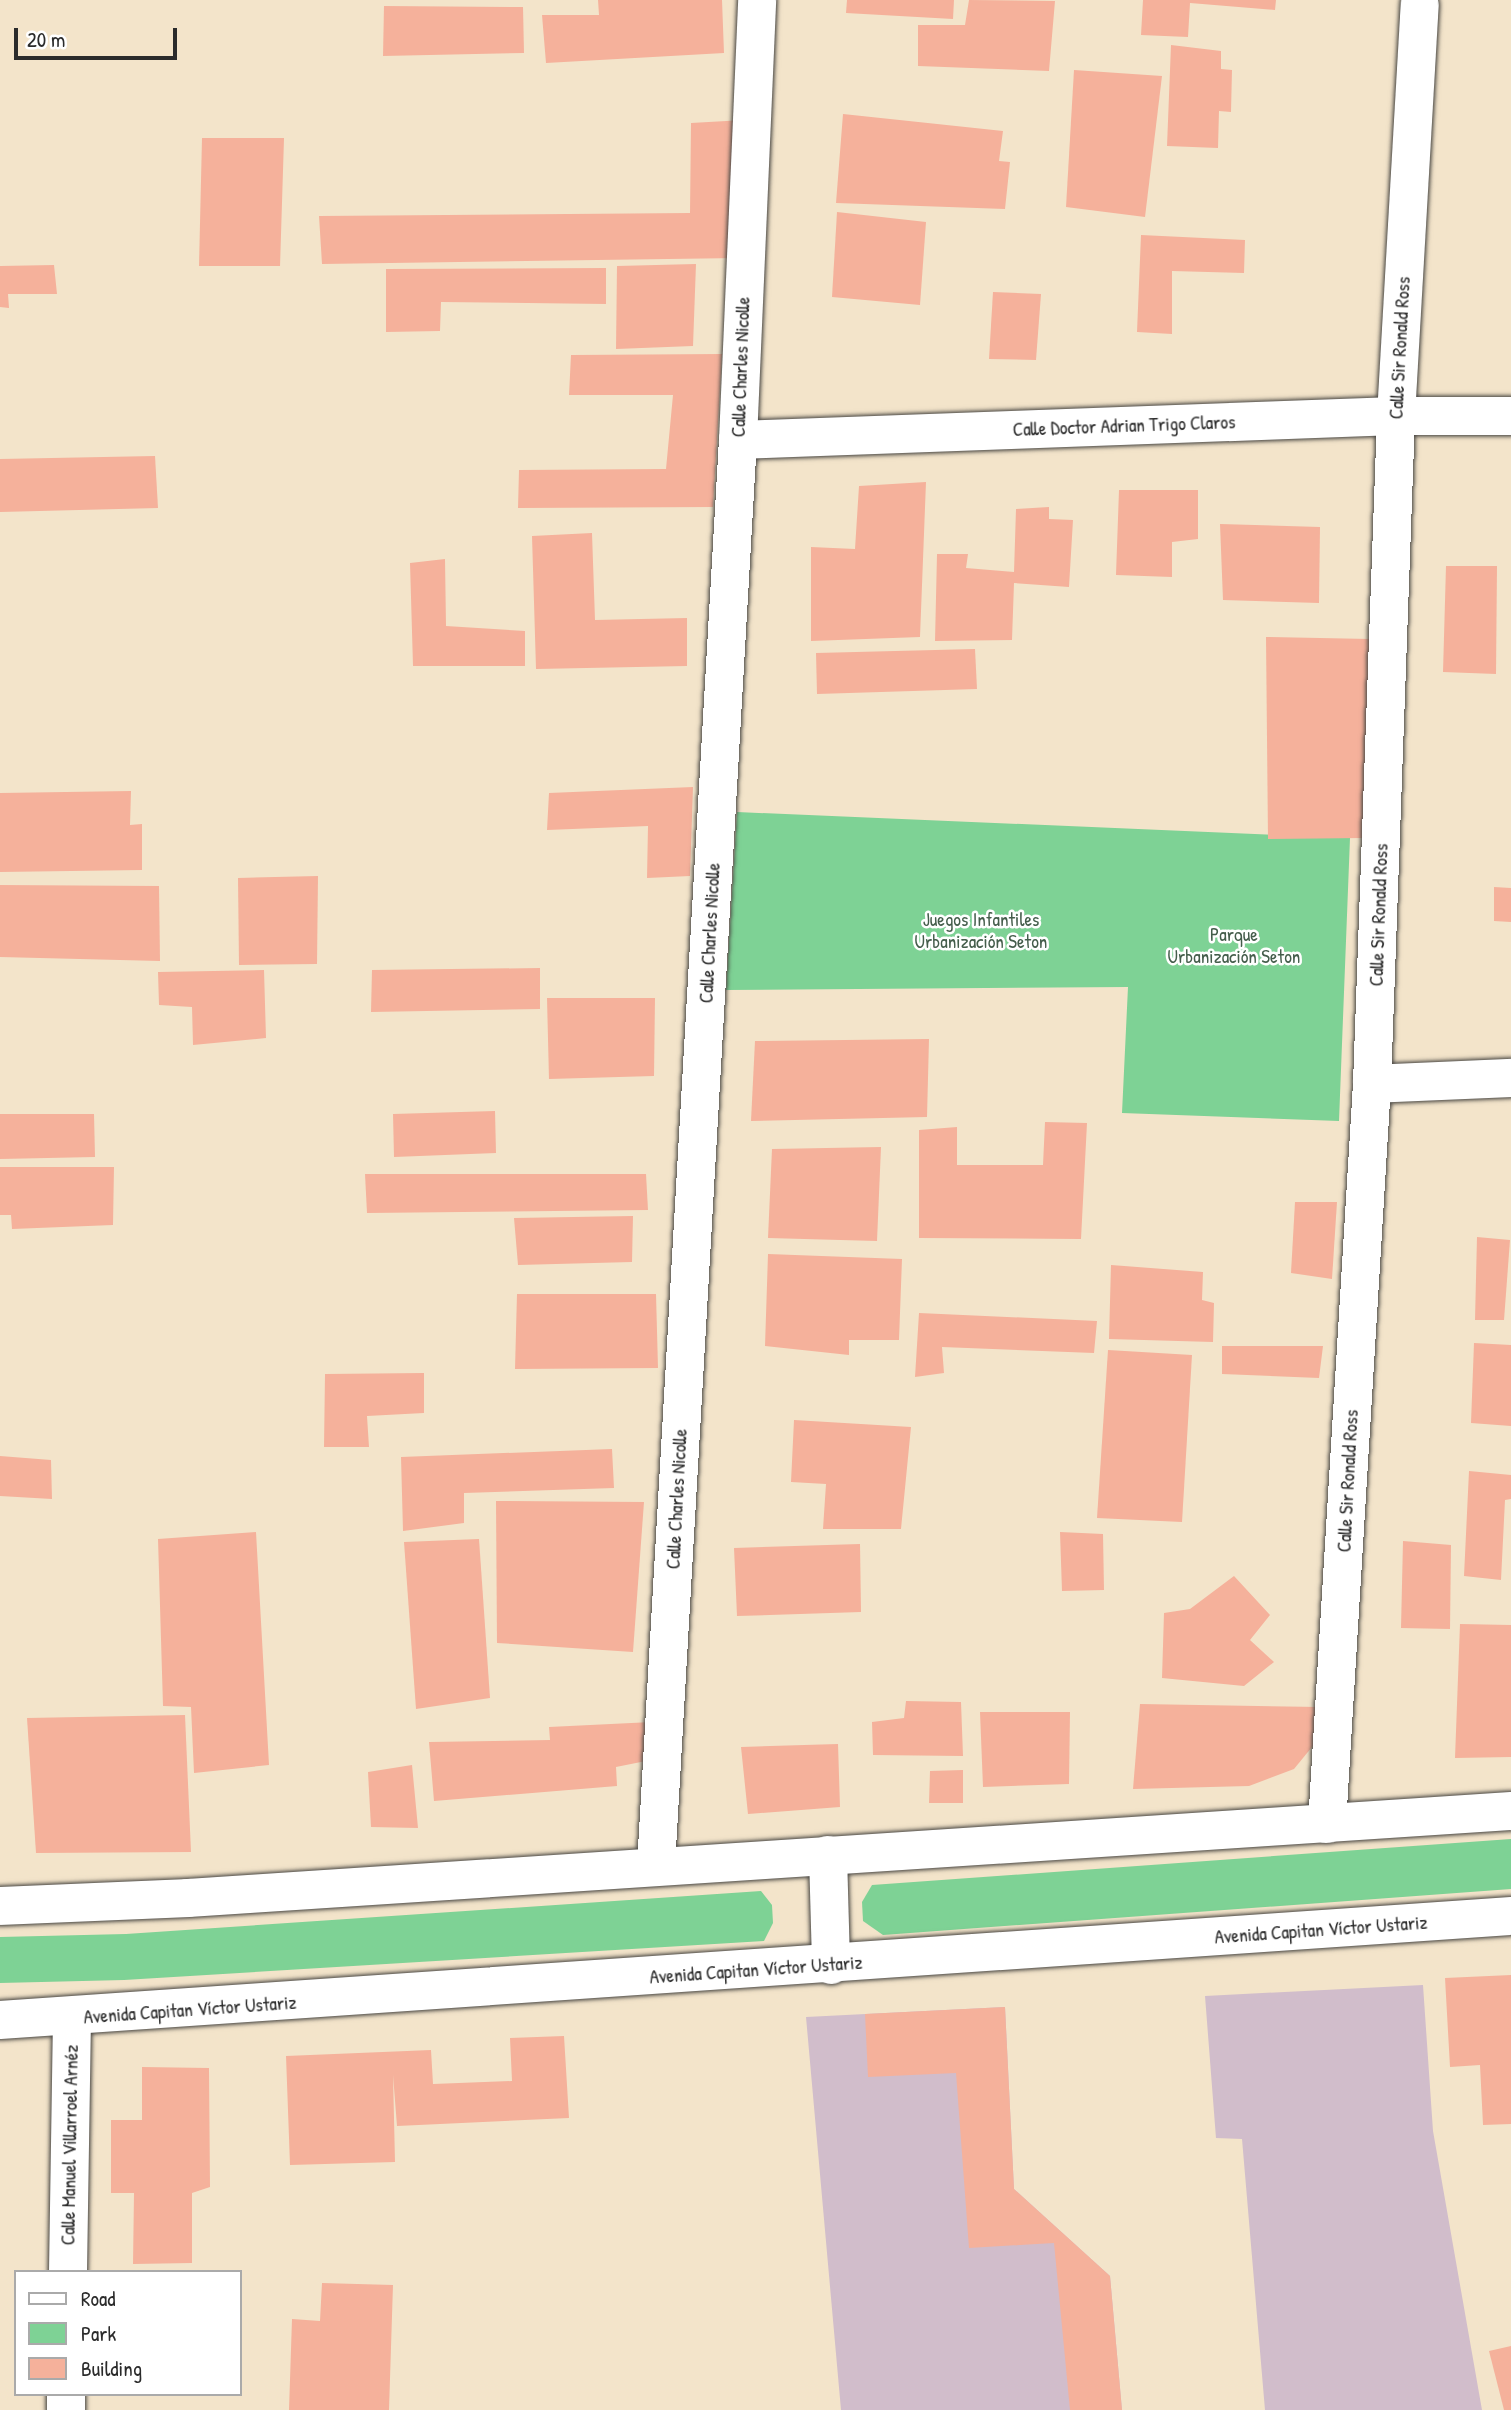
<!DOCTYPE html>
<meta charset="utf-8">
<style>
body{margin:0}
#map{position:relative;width:1511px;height:2410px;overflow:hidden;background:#f3e4ca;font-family:"Patrick Hand",sans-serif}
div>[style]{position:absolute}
.industrial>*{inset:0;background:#d1bdcb}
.green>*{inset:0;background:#7ed295}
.building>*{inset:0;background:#f5b19b}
.roads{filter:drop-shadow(0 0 2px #494743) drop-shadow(0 0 2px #494743)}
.street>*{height:38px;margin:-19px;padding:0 19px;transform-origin:19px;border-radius:19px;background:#fff}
.primary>*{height:38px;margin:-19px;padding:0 19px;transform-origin:19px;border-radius:19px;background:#fff}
span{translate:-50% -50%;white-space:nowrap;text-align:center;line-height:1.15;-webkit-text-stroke:5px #fff;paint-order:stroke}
.street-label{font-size:19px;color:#2b2b2b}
.park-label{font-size:19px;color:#445d4b}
.legend{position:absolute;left:14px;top:2270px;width:228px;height:126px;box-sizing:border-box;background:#fff;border:2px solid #aaa;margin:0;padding:9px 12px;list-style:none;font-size:21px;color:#2b2b2b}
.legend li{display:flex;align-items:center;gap:14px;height:35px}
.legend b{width:35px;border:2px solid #aaa}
.scale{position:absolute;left:14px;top:28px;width:163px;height:32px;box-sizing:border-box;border:4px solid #2b2b2b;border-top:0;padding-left:9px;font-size:21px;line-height:24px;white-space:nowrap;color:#2b2b2b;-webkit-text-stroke:5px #fff;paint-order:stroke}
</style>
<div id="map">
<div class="industrial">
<div style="clip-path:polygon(1423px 1985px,1433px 2131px,1482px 2410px,1265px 2410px,1242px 2139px,1216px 2138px,1205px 1996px)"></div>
<div style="clip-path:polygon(1005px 2007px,1014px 2189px,1110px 2276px,1122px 2410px,841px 2410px,806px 2017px)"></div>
</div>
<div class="green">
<div style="clip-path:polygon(737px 812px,1350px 838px,1339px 1121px,1122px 1113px,1128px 987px,726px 990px)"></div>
<div style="clip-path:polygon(1511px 1839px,1511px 1889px,883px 1935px,863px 1921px,862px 1902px,872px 1885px)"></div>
<div style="clip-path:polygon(761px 1891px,772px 1905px,773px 1923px,764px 1941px,124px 1980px,0 1983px,0 1937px,126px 1934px)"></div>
</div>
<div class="building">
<div style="clip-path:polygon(598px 0,722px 0,724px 53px,546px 63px,542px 15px,599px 15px)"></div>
<div style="clip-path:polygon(847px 0,954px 0,953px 19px,846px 13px)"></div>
<div style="clip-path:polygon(969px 0,1055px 1px,1049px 71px,918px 66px,918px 25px,965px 25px)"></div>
<div style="clip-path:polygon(1143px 0,1276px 0,1275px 10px,1190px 3px,1188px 37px,1141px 35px)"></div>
<div style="clip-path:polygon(384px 6px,523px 7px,524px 53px,383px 56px)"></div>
<div style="clip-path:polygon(1171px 45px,1221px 51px,1221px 69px,1232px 70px,1231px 112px,1219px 111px,1218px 148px,1167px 146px)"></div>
<div style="clip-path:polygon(1074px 70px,1162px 76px,1145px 217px,1066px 207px)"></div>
<div style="clip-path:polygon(843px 114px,1003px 131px,999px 161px,1010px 162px,1005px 209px,836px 203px)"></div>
<div style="clip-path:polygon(744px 120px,739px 258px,322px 264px,319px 216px,690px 213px,691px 123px)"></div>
<div style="clip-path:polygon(202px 138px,284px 138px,280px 266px,199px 266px)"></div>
<div style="clip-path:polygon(837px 212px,926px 222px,920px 305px,832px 297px)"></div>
<div style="clip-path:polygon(1141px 235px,1245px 240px,1244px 273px,1172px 271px,1172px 334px,1137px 332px)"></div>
<div style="clip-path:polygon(696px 264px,693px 346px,616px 349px,617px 266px)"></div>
<div style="clip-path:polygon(54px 265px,57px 294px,8px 294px,9px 308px,0 307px,0 266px)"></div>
<div style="clip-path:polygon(606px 268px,606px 304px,441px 302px,440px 331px,386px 332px,386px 269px)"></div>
<div style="clip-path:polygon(993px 292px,1041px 294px,1036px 360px,989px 359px)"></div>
<div style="clip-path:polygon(722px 354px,713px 507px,518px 508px,519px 470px,666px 469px,673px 395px,569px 395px,571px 355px)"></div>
<div style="clip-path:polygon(155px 456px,158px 508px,0 512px,0 459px)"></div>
<div style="clip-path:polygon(926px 482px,920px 637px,811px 641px,811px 547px,855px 549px,859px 486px)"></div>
<div style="clip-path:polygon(1119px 490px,1198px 490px,1198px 539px,1172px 542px,1172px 577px,1116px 575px)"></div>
<div style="clip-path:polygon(1049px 507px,1049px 519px,1073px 520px,1069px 587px,1014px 583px,1012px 640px,935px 641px,937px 554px,968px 554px,966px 568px,1014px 572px,1016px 509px)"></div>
<div style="clip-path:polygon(1220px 524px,1320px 527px,1319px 603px,1223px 600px)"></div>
<div style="clip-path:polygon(592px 533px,595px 620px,687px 618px,687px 666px,536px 669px,532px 536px)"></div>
<div style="clip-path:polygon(445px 559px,446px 626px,525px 631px,525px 666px,413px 666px,410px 563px)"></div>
<div style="clip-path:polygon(1446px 566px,1497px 566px,1496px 674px,1443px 672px)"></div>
<div style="clip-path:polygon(1266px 637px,1370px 639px,1363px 838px,1268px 839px)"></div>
<div style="clip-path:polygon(975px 649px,977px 689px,817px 694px,816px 653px)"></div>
<div style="clip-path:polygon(693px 787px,690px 876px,647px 878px,648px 826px,547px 830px,549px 793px)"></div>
<div style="clip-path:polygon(131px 791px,130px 825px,142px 824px,142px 870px,0 872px,0 793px)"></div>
<div style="clip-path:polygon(318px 876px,317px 964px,239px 965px,238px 878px)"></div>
<div style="clip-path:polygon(0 885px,159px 886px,160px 961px,0 957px)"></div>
<div style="clip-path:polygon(1494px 887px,1511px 888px,1511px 922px,1494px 921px)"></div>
<div style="clip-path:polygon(540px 968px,540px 1009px,371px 1012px,372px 970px)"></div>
<div style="clip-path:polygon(264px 970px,266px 1038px,193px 1045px,192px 1007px,159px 1005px,158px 972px)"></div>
<div style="clip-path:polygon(547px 998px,655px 998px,654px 1076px,549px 1079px)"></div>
<div style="clip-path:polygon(929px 1039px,927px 1117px,751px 1121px,755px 1041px)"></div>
<div style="clip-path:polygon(495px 1111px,496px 1153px,394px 1157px,393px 1114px)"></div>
<div style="clip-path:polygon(0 1114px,94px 1114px,95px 1157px,0 1159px)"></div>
<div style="clip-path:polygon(1045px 1122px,1087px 1123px,1081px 1239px,919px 1238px,919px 1130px,957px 1127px,957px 1165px,1043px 1165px)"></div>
<div style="clip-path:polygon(881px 1147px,877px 1241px,768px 1238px,772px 1149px)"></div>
<div style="clip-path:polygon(0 1167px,114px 1167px,113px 1225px,12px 1229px,11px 1215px,0 1215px)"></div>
<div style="clip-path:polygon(365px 1174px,646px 1174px,648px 1210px,367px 1213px)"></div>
<div style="clip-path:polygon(1295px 1202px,1337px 1202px,1332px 1279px,1291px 1273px)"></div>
<div style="clip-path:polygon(633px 1216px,632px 1262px,518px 1265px,514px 1218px)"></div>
<div style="clip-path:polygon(1477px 1237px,1510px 1240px,1504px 1320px,1475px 1320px)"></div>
<div style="clip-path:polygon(768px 1254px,902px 1259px,899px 1340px,849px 1340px,849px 1355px,765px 1346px)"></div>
<div style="clip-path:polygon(1111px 1265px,1203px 1272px,1202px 1300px,1214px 1303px,1213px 1342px,1109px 1339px)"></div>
<div style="clip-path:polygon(517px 1294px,656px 1294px,658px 1368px,515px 1369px)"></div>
<div style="clip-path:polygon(919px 1313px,1097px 1321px,1094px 1353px,942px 1347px,944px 1373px,915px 1377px)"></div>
<div style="clip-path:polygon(1474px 1343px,1511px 1345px,1511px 1426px,1471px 1423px)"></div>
<div style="clip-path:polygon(1222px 1346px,1323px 1346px,1319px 1378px,1222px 1374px)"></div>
<div style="clip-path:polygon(1108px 1350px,1192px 1355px,1182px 1522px,1097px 1518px)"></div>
<div style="clip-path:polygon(424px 1373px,424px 1413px,367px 1416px,369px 1447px,324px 1447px,325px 1374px)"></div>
<div style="clip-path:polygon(794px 1420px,911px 1427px,901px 1529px,823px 1529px,826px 1484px,791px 1482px)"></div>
<div style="clip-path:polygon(612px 1449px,614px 1488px,464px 1493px,464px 1523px,403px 1531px,401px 1457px)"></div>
<div style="clip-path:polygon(0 1456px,51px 1460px,52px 1499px,0 1496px)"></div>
<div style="clip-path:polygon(1469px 1471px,1511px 1475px,1511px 1499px,1505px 1500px,1501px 1580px,1464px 1576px)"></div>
<div style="clip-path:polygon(496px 1501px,644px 1502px,633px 1652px,497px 1643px)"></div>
<div style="clip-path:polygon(256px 1532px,269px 1765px,194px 1773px,191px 1707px,163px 1706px,158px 1539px)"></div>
<div style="clip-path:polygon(1060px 1532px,1103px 1534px,1104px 1590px,1062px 1591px)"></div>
<div style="clip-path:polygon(479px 1539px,490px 1698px,416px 1709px,404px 1542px)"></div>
<div style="clip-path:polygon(1403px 1541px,1451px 1545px,1450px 1629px,1401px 1628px)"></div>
<div style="clip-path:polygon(860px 1544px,861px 1612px,737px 1616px,734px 1548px)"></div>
<div style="clip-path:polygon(1234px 1576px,1270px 1615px,1250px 1640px,1274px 1662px,1244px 1686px,1162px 1678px,1164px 1613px,1190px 1609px)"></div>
<div style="clip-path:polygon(1460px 1624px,1511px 1625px,1511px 1757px,1455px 1758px)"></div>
<div style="clip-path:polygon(906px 1701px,961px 1702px,963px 1756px,873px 1755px,872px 1722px,904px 1718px)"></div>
<div style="clip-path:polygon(1140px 1704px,1320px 1707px,1321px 1736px,1294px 1769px,1249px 1786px,1133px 1789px)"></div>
<div style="clip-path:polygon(980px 1712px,1070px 1712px,1069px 1784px,983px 1787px)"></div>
<div style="clip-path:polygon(185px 1715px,191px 1852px,36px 1853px,27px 1718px)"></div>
<div style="clip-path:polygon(652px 1722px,656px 1759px,616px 1767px,617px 1786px,434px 1801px,429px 1742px,550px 1740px,549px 1727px)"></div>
<div style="clip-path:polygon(838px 1744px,840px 1807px,748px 1814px,741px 1747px)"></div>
<div style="clip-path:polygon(412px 1765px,418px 1828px,371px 1827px,368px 1772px)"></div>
<div style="clip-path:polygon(963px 1770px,963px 1803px,929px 1803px,930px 1771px)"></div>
<div style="clip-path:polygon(1511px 1975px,1511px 2124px,1483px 2125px,1480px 2065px,1450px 2067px,1445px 1978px)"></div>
<div style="clip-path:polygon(1005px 2007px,1014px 2189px,1110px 2276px,1122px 2410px,1070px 2410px,1054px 2243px,969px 2248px,956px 2073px,868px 2077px,865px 2014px)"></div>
<div style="clip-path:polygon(564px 2036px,569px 2118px,397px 2126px,393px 2075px,395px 2162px,290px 2165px,286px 2056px,431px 2050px,433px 2084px,512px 2081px,510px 2038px)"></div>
<div style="clip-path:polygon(142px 2067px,209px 2068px,210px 2187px,192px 2193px,192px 2263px,133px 2264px,134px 2193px,111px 2193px,111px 2120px,142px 2120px)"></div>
<div style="clip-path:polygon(322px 2283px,393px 2285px,389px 2410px,289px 2410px,292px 2319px,320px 2321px)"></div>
<div style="clip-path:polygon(1511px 2346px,1511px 2410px,1504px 2410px,1489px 2351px)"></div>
</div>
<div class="roads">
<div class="street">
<div style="left:738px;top:440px;width:658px;rotate:-2.09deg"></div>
<div style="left:1396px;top:416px;width:115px"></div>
<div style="left:1372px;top:1084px;width:139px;rotate:-2.5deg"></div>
<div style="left:1327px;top:1824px;width:741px;rotate:-86.52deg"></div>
<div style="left:1372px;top:1084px;width:668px;rotate:-87.94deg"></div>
<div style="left:1396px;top:416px;width:412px;rotate:-86.7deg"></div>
<div style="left:656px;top:1866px;width:1428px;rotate:-86.71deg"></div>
<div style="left:738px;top:440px;width:440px;rotate:-87.5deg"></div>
<div style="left:68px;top:2272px;width:253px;rotate:-89.1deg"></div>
<div style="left:66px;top:2410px;width:16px;rotate:-90deg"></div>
</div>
<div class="primary">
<div style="left:828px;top:1855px;width:110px;rotate:88.4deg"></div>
<div style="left:0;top:1906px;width:188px;rotate:-2.4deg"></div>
<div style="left:188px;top:1898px;width:1326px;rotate:-3.76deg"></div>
<div style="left:0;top:2020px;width:1515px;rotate:-3.94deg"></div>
</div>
</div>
<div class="street-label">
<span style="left:1400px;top:348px;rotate:-87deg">Calle Sir Ronald Ross</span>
<span style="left:741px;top:367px;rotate:-88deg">Calle Charles Nicolle</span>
<span style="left:1124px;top:426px;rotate:-2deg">Calle Doctor Adrian Trigo Claros</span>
<span style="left:1379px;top:915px;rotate:-88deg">Calle Sir Ronald Ross</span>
<span style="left:710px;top:933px;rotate:-87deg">Calle Charles Nicolle</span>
<span style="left:1348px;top:1481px;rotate:-87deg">Calle Sir Ronald Ross</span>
<span style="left:677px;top:1499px;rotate:-87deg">Calle Charles Nicolle</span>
<span style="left:1321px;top:1930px;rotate:-4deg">Avenida Capitan Víctor Ustariz</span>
<span style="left:756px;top:1970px;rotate:-4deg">Avenida Capitan Víctor Ustariz</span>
<span style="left:190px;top:2010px;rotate:-4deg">Avenida Capitan Víctor Ustariz</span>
<span style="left:70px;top:2145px;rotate:-89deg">Calle Manuel Villarroel Arnéz</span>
</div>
<div class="park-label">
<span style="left:981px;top:931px">Juegos Infantiles<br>Urbanización Seton</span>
<span style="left:1234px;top:946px">Parque<br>Urbanización Seton</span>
</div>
<ul class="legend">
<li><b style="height:9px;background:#fff"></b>Road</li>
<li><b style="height:19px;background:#7ed295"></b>Park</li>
<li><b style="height:19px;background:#f5b19b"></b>Building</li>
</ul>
<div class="scale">20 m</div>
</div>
